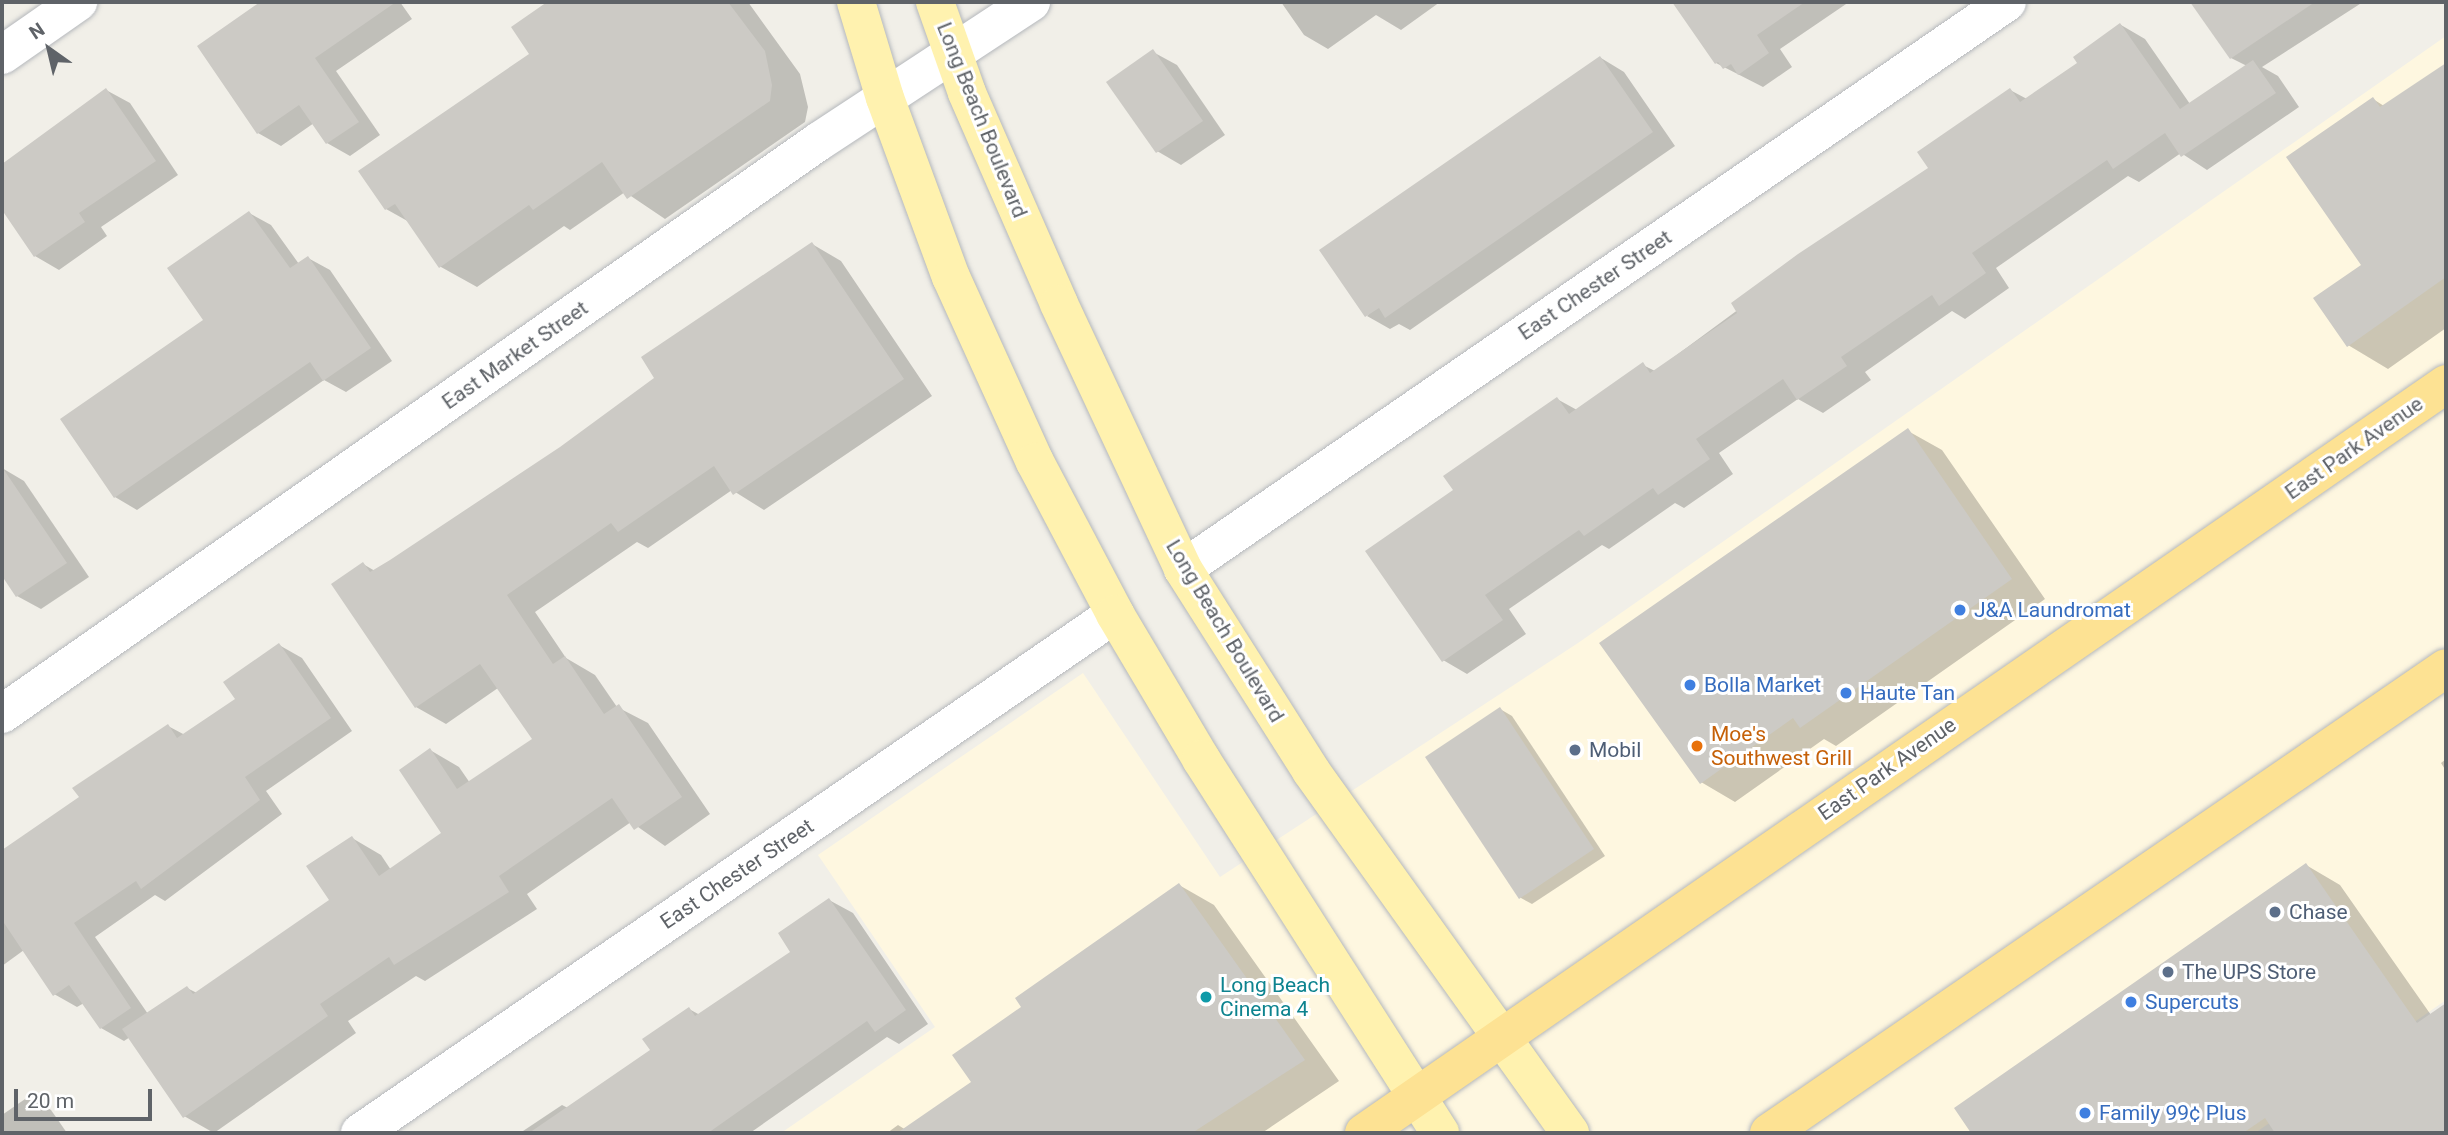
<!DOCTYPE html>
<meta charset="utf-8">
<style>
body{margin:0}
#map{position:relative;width:2448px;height:1135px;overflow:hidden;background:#f1efe8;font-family:Roboto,sans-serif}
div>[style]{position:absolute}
.commercial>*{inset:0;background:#fef7e0}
.shadow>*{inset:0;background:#0003}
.building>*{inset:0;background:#cccac5}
.roads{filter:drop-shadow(0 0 2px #b5b8bc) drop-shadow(0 0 2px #b5b8bc)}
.street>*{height:38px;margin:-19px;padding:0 19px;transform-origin:19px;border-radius:19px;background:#fff}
.primary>*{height:38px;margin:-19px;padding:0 19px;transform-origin:19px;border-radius:19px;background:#fff2af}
.highway>*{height:38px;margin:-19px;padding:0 19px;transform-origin:19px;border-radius:19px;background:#fde293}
.dots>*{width:19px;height:19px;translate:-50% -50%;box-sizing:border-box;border:4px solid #fff;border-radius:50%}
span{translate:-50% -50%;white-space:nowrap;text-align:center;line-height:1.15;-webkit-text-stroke:6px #fff;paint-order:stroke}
.street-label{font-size:21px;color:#5f6368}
.shop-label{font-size:21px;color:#366cbe}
.left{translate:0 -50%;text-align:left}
.food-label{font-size:21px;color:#c56008}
.service-label{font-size:21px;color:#4e5e75}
.culture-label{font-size:21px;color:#0d838f}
.frame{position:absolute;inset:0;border:4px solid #5f6368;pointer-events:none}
.north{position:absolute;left:14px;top:14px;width:70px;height:70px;-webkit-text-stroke:5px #fff;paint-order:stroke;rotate:326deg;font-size:19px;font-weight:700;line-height:28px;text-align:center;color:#5f6368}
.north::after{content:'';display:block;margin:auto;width:24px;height:32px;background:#5f6368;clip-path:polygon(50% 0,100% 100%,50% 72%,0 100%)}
.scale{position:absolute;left:14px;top:1089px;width:138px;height:32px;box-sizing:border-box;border:4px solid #5f6368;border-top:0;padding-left:9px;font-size:21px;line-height:24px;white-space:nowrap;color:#5f6368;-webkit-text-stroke:5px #fff;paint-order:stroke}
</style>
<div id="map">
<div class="commercial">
<div style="clip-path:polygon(2446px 36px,2446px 1000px,2255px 1133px,781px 1133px,935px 1027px,818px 855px,1083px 673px,1220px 877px,1578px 643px)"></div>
</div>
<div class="shadow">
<div style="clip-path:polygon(264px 2px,400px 2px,412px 19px,336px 71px,380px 135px,350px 156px,327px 143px,314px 123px,281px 146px,258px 133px,199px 46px)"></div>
<div style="clip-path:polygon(550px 2px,748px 2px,800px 74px,808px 107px,805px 122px,665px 219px,625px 192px,570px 230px,564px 226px,477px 287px,441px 267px,411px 223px,386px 209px,532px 54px,513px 27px)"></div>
<div style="clip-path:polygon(1281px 2px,1440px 2px,1401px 30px,1376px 15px,1328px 49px,1304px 35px)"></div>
<div style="clip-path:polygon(1683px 2px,1849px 2px,1780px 49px,1792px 67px,1763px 87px,1716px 63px,1677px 6px)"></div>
<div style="clip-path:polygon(2193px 2px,2363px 2px,2262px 67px,2278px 76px,2299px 107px,2207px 170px,2181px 153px,2139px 182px,2128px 176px,1996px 268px,2009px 288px,1965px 319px,1952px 311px,1865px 372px,1871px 380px,1823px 413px,1798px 399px,1719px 453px,1733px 474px,1684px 508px,1675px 503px,1609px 549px,1602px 545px,1509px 609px,1526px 634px,1467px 674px,1443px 660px,1455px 491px,1557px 399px,1577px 410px,1643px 365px,1655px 371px,1930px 168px,2010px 90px,2027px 99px,2079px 64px,2121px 25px,2145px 39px,2190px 104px,2247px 66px,2231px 58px)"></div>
<div style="clip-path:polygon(1153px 52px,1177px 65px,1225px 135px,1181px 165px,1157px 151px)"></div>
<div style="clip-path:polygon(1601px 58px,1624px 72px,1675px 146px,1410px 330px,1399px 324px,1390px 329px,1367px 316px)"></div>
<div style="clip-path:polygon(2446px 64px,2446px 328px,2388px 369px,2348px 345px,2364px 265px,2373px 99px,2384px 106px)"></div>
<div style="clip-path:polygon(106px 90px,130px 103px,178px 175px,101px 227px,107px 236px,59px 270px,35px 256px,2px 207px,2px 165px)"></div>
<div style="clip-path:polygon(249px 213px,271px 225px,299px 264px,308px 258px,330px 270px,392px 361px,346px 392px,324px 380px,137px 510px,115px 497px,62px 419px,205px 320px)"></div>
<div style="clip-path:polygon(812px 244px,841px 261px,932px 396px,764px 510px,732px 490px,648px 548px,637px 542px,535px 612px,566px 658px,595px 675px,617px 707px,648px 723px,710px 814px,665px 846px,631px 822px,527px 894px,537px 909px,425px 981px,416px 976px,348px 1021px,356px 1033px,214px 1133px,184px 1116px,130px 1037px,124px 1041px,101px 1028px,84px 1003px,77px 1007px,54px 994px,24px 950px,2px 966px,2px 852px,81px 798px,168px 726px,185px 735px,238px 700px,279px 645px,302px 658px,352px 731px,266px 791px,282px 814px,165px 901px,155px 895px,95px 937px,148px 1014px,187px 988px,197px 993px,331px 900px,352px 838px,381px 855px,391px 870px,444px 833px,430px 750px,459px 767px,470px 783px,534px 740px,498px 688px,446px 724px,416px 707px,363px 564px,375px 571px,561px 449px,657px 378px)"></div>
<div style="clip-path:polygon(1908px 431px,1942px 450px,2045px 599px,1836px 746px,1824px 739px,1735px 802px,1701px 782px)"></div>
<div style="clip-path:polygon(2px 468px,24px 481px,89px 577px,41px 609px,17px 596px,2px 573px)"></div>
<div style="clip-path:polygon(1500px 709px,1512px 716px,1605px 856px,1532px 904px,1521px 898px)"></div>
<div style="clip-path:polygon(2446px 759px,2446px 771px,2441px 763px)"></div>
<div style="clip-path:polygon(2306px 865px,2340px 885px,2431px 1015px,2446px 1005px,2446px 1133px,1974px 1133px,1956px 1109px)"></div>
<div style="clip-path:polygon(1179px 885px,1214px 905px,1339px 1081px,1262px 1133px,887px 1133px,898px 1125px,906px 1130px,973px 1082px,1024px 1008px)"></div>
<div style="clip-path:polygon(829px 900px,853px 913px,928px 1024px,899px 1044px,887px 1037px,750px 1133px,520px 1133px,562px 1105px,568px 1108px,652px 1050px,689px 1009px,700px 1015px,793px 952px)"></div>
<div style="clip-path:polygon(28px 1097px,51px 1110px,67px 1133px,2px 1133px,2px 1115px)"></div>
</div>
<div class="building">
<div style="clip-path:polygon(260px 2px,396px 2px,315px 58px,359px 122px,326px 144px,299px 105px,257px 134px,197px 46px)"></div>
<div style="clip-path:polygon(547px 2px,728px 2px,765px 51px,772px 85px,770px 101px,627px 199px,602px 162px,533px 210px,529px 205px,439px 268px,395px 204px,385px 210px,358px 171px,529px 54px,511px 27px)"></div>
<div style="clip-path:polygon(1672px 2px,1805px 2px,1757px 35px,1769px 53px,1738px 75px,1731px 64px,1723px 69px,1718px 62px,1715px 64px)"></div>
<div style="clip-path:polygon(2190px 2px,2315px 2px,2230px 59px)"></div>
<div style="clip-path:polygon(2120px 23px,2180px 109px,2253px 60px,2276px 93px,2181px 157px,2165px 133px,2113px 169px,2107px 160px,1972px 253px,1986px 273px,1939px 306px,1932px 295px,1841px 357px,1847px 366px,1797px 400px,1783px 379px,1696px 439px,1710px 459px,1658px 495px,1653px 488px,1584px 536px,1579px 530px,1485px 595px,1503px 620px,1442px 662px,1365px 551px,1453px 490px,1443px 476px,1557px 397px,1569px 414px,1643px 362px,1650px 373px,1737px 313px,1731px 303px,1798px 254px,1928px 168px,1917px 152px,2010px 88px,2020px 102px,2077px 63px,2073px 57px)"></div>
<div style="clip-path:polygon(1153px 49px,1203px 121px,1156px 153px,1106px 82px)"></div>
<div style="clip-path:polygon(1600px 56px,1653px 132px,1385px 318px,1379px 308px,1365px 317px,1319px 250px)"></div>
<div style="clip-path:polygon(2446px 63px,2446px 277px,2347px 347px,2313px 298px,2361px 265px,2286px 157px,2373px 97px,2380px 107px)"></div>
<div style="clip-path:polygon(106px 88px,156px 161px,79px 213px,85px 222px,34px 257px,2px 210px,2px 164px)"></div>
<div style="clip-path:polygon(249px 211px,290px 268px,308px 256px,371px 348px,323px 381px,310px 362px,114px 498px,60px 419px,203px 320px,167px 268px)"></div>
<div style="clip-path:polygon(812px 242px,904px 379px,733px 495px,714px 466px,618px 532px,611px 523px,507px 595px,553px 664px,565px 656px,604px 714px,619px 704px,682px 797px,634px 830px,612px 798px,499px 876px,509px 892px,394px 965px,389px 957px,320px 1004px,328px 1016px,183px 1118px,122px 1029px,187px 986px,193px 994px,329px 900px,306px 866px,352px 836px,379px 876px,441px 833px,399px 770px,430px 748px,457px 789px,532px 739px,480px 664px,415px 708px,331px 584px,363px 562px,370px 572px,390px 560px,560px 447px,654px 378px,641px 357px)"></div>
<div style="clip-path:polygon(1908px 428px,2012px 579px,1800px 728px,1793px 718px,1700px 784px,1599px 643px)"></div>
<div style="clip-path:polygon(2px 467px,67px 563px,16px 597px,2px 576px)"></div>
<div style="clip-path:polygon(279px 643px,331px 718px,245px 777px,260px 800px,141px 889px,136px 881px,74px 923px,131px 1008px,100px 1029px,69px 985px,53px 996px,2px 920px,2px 850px,79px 797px,72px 788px,168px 724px,177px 738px,235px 699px,223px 682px)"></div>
<div style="clip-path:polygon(1500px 707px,1594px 849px,1519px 899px,1425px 757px)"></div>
<div style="clip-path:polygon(2306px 863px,2417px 1023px,2446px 1003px,2446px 1133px,2275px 1133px,2265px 1118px,2243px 1133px,1971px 1133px,1954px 1108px)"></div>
<div style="clip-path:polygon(1179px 883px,1305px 1060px,1192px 1133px,897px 1133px,971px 1082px,952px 1055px,1021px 1007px,1015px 998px)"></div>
<div style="clip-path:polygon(829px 898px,906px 1010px,875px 1032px,867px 1021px,708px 1133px,529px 1133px,650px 1050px,642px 1039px,689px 1007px,695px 1016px,790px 952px,778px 933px)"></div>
</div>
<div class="roads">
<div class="street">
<div style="left:2px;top:55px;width:93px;rotate:-34.9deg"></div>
<div style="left:1183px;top:569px;width:1000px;rotate:-34.53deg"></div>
<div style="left:2px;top:714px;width:997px;rotate:-35.03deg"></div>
<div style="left:818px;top:142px;width:255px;rotate:-33.3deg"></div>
<div style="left:360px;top:1133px;width:916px;rotate:-34.51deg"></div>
</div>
<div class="primary">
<div style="left:856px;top:2px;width:100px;rotate:73.2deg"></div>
<div style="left:885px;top:98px;width:191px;rotate:69.8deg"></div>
<div style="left:951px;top:277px;width:203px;rotate:65.6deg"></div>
<div style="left:1035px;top:462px;width:172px;rotate:62.2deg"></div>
<div style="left:1115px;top:614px;width:169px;rotate:59.3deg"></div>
<div style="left:1201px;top:759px;width:444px;rotate:57.4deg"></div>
<div style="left:935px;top:2px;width:96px;rotate:70.6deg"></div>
<div style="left:967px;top:93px;width:230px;rotate:66.4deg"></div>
<div style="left:1059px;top:304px;width:293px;rotate:64.9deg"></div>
<div style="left:1183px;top:569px;width:239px;rotate:57.6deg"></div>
<div style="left:1311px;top:771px;width:445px;rotate:54.4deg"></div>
</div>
<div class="highway">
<div style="left:1364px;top:1133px;width:1316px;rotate:-34.69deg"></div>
<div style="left:1769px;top:1133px;width:821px;rotate:-34.48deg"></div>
</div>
</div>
<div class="dots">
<div style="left:1960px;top:610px;background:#3f7fe0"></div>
<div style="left:1690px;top:685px;background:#3f7fe0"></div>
<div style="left:1846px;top:693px;background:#3f7fe0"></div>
<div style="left:1697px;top:746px;background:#e8710a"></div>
<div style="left:1575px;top:750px;background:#5c6f8a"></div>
<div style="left:2275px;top:912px;background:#5c6f8a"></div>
<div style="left:2168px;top:972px;background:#5c6f8a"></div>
<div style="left:1206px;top:997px;background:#0f9aa8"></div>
<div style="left:2131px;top:1002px;background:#3f7fe0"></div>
<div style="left:2085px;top:1113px;background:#3f7fe0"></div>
</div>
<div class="street-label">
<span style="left:982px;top:120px;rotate:68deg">Long Beach Boulevard</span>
<span style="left:1595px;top:285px;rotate:-34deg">East Chester Street</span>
<span style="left:515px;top:355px;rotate:-35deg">East Market Street</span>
<span style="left:2354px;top:448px;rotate:-35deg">East Park Avenue</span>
<span style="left:1225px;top:631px;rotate:59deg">Long Beach Boulevard</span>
<span style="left:1887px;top:769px;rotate:-35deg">East Park Avenue</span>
<span style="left:737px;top:874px;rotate:-34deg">East Chester Street</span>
</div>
<div class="shop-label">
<span class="left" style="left:1974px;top:610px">J&amp;A Laundromat</span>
<span class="left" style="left:1704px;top:685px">Bolla Market</span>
<span class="left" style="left:1860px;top:693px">Haute Tan</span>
<span class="left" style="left:2145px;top:1002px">Supercuts</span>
<span class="left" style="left:2099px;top:1113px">Family 99¢ Plus</span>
</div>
<div class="food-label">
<span class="left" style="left:1711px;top:746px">Moe's<br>Southwest Grill</span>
</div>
<div class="service-label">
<span class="left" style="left:1589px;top:750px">Mobil</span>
<span class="left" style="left:2289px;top:912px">Chase</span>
<span class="left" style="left:2182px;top:972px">The UPS Store</span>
</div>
<div class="culture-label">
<span class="left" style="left:1220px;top:997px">Long Beach<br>Cinema 4</span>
</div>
<div class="frame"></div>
<div class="north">N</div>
<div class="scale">20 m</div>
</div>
